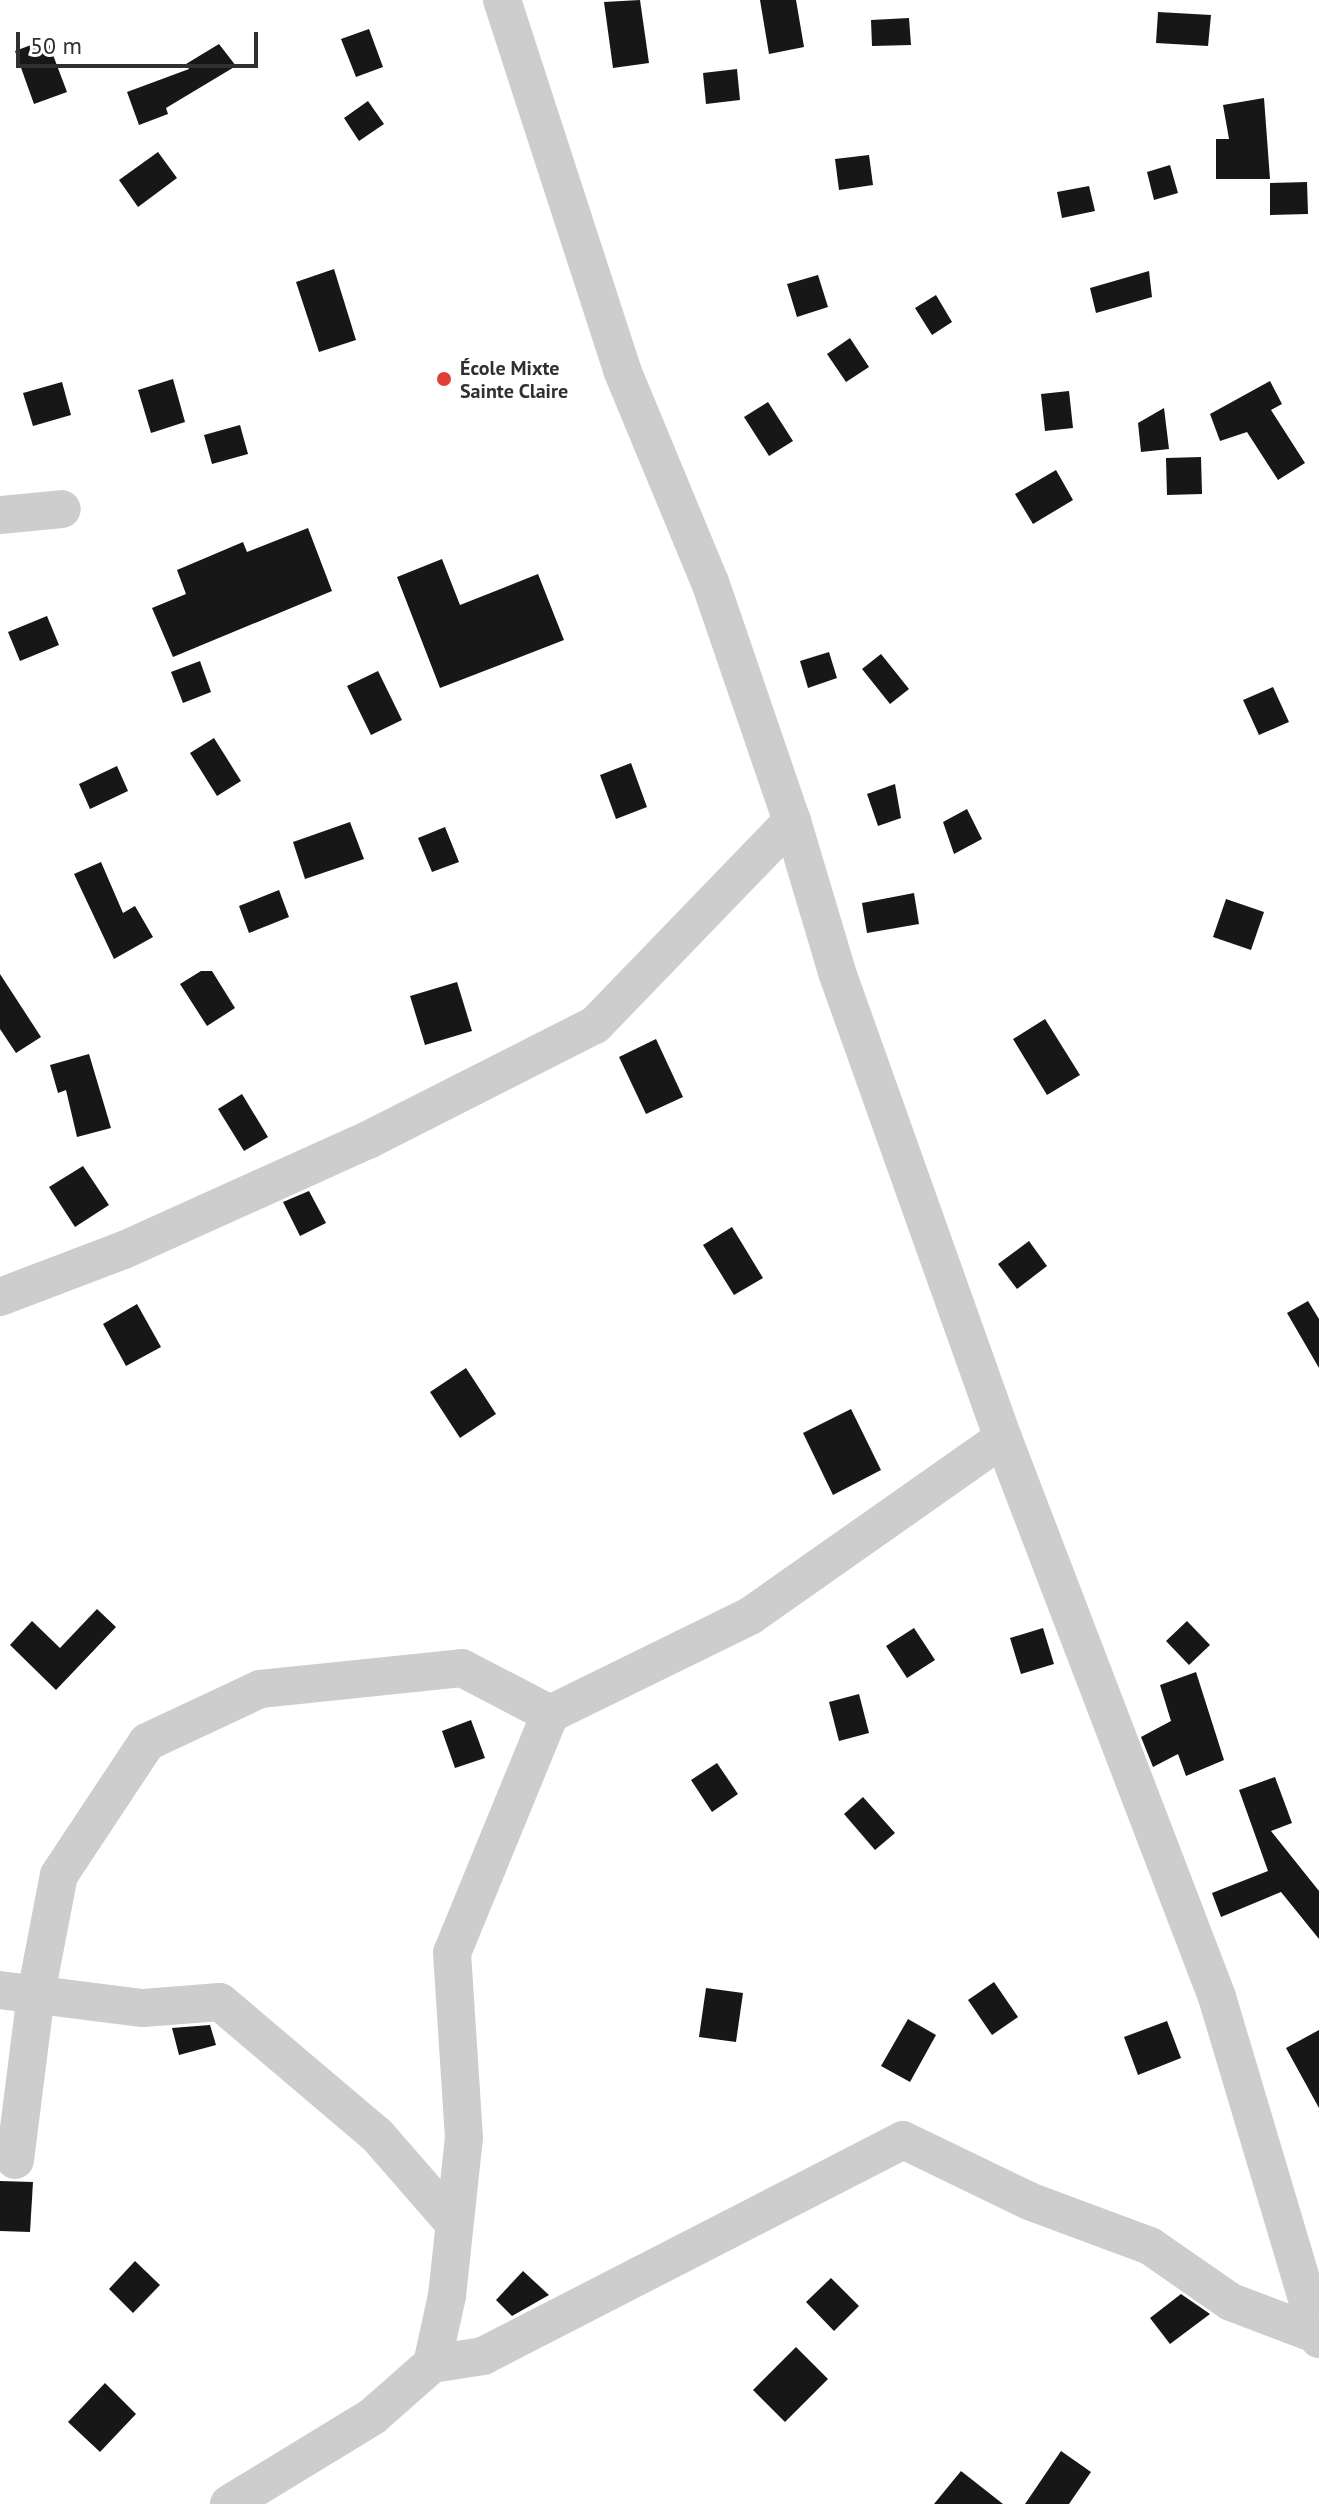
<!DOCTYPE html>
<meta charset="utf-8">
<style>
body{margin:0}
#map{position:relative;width:1319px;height:2504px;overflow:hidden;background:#fff;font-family:"PT Sans",sans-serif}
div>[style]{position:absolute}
.building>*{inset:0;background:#171717}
.minor>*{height:38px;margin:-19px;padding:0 19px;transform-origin:19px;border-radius:19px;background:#cdcdcd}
.dots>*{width:22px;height:22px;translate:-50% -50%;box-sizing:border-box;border:4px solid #fff;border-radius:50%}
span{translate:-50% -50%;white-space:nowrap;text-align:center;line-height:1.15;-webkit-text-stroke:8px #fff;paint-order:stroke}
.poi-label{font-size:20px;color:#303030;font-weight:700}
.left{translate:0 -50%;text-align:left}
.scale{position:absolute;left:16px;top:32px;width:242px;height:36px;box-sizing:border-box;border:4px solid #303030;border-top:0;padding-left:10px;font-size:24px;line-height:28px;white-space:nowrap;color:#303030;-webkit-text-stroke:6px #fff;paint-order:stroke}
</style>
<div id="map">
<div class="building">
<div style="clip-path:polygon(640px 0,649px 63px,613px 68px,604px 2px)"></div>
<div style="clip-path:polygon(760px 0,796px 0,804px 47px,769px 54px)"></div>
<div style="clip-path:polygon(1158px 12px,1211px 15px,1208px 46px,1156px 43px)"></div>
<div style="clip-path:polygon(909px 18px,911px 45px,872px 46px,871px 20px)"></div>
<div style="clip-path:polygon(369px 29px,383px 67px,356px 77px,341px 39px)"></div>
<div style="clip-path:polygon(47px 39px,67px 92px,34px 104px,15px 51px)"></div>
<div style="clip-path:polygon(219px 44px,236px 66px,166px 108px,168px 114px,139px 125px,127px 92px,189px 69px,186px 64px)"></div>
<div style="clip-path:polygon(737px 69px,740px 100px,706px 104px,703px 73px)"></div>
<div style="clip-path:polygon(1264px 98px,1270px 179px,1216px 179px,1216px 139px,1229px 139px,1223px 105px)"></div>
<div style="clip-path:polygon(368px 101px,384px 124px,359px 141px,344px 118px)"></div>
<div style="clip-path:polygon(158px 152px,177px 178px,138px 207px,119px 180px)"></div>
<div style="clip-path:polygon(869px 155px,873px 185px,839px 190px,835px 159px)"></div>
<div style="clip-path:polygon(1170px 165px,1178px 193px,1154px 200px,1147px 172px)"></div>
<div style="clip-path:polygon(1307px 182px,1308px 214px,1270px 215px,1270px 183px)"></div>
<div style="clip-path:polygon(1089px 186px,1095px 211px,1062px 218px,1057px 192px)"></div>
<div style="clip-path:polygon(334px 269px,356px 340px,319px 352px,296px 282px)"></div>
<div style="clip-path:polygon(1149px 271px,1152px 297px,1096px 313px,1090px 288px)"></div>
<div style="clip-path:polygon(818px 275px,828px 307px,797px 317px,787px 284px)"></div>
<div style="clip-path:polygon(936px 295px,952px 322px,932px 335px,915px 308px)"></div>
<div style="clip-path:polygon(850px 338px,869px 367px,846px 382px,827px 354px)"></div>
<div style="clip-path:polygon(173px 379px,185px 422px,151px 433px,138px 390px)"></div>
<div style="clip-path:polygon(1270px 381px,1282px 404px,1271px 410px,1305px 463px,1278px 480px,1247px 432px,1220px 441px,1210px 414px)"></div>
<div style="clip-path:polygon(62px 382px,71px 415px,33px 426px,23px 393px)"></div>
<div style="clip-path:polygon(1069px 391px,1073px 428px,1045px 431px,1041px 394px)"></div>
<div style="clip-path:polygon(768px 402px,793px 441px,769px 456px,744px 417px)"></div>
<div style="clip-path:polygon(1164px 408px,1169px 449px,1141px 452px,1138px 423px)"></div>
<div style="clip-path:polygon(240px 425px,248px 454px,212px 464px,204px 435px)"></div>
<div style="clip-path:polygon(1201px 457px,1202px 494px,1167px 495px,1166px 458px)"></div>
<div style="clip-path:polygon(1056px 470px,1073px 500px,1033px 524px,1015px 494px)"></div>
<div style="clip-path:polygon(308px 528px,332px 591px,173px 657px,152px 608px,186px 594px,177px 570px,243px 542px,247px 552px)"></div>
<div style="clip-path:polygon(442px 559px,460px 605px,538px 574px,564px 640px,440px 688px,397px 577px)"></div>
<div style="clip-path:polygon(47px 616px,59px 645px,20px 661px,8px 632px)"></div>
<div style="clip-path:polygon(829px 652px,837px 678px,808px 688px,800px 661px)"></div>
<div style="clip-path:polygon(881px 654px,909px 689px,890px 704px,862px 669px)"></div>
<div style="clip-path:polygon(200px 661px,211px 692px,183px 703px,171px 672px)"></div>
<div style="clip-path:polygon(378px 671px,402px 720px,371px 735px,347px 686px)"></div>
<div style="clip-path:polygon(1273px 687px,1289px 722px,1259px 735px,1243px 700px)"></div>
<div style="clip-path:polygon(214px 738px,241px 781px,217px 796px,190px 753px)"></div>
<div style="clip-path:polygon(631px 763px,647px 807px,616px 819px,600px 775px)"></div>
<div style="clip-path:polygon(117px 766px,128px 791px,90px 809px,79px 784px)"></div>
<div style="clip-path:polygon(895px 784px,901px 818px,878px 826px,867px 794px)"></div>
<div style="clip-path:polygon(967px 809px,982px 839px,954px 854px,943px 822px)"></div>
<div style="clip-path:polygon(350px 822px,364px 859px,305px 879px,293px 842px)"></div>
<div style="clip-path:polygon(445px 827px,459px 862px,432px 872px,418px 838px)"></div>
<div style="clip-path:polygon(101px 862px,123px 913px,135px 906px,153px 937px,114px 959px,74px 874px)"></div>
<div style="clip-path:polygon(279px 890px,289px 917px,249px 933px,239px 906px)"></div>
<div style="clip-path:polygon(914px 893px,919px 924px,867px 933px,862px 903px)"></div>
<div style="clip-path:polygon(1226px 899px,1264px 912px,1251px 950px,1213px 937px)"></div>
<div style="clip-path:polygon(201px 971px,212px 971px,235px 1008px,207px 1026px,180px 984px)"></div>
<div style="clip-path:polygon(0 974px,41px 1037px,16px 1053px,0 1029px)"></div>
<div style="clip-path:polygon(457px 982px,472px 1031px,425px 1045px,410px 996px)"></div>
<div style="clip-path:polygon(1045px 1019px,1080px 1075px,1047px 1095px,1013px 1039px)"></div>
<div style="clip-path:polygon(656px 1039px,683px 1097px,646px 1114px,619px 1057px)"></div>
<div style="clip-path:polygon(89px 1054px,111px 1128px,77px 1137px,66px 1090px,58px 1093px,50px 1065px)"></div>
<div style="clip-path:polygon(242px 1094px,268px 1137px,244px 1151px,218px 1109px)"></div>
<div style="clip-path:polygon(83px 1166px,109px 1205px,75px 1227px,49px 1187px)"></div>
<div style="clip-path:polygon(309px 1191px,326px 1223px,300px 1236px,283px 1202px)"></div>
<div style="clip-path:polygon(732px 1227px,763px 1278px,734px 1295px,703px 1245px)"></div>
<div style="clip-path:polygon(1029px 1241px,1047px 1266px,1017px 1289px,998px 1264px)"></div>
<div style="clip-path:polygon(1308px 1301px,1319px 1319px,1319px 1368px,1287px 1313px)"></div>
<div style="clip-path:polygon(137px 1304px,161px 1347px,126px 1366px,103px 1324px)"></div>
<div style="clip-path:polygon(466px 1368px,496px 1414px,460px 1438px,430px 1392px)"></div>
<div style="clip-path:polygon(851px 1409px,881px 1470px,833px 1495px,803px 1433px)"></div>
<div style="clip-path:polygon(97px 1609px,116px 1627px,56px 1690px,10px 1645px,32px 1621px,60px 1648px)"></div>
<div style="clip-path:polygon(1187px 1621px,1210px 1645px,1189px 1665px,1166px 1641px)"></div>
<div style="clip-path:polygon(914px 1628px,935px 1660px,907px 1678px,886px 1646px)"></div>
<div style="clip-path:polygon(1043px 1628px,1054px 1664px,1021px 1674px,1010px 1638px)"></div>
<div style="clip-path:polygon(1196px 1672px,1224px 1760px,1186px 1776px,1178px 1754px,1153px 1767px,1141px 1737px,1171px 1721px,1160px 1685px)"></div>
<div style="clip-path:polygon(859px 1694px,869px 1733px,839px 1741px,829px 1702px)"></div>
<div style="clip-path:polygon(471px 1720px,485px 1758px,455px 1768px,442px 1731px)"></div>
<div style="clip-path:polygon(717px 1763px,738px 1794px,712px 1812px,691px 1780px)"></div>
<div style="clip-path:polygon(1275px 1777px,1292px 1823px,1271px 1831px,1319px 1891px,1319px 1939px,1281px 1892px,1221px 1917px,1212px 1893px,1268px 1871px,1239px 1790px)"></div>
<div style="clip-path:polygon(863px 1797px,895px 1833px,875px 1850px,844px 1814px)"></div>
<div style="clip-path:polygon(994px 1982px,1018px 2017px,992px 2035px,968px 2000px)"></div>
<div style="clip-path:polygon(706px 1988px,743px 1993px,736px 2042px,699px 2037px)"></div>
<div style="clip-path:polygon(908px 2019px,936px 2035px,910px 2082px,881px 2066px)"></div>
<div style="clip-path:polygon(1167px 2021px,1181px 2058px,1138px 2075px,1124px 2037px)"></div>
<div style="clip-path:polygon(210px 2025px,216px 2045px,179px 2055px,172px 2028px)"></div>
<div style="clip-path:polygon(1319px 2030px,1319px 2108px,1286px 2048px)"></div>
<div style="clip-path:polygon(0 2181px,33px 2182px,30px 2232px,0 2231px)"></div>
<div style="clip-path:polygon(135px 2261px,160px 2285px,133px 2313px,109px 2289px)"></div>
<div style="clip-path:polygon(523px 2271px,549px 2295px,512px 2316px,496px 2300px)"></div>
<div style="clip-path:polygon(831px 2278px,859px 2306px,834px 2331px,806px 2302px)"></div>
<div style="clip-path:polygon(1181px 2294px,1210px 2314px,1170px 2344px,1150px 2318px)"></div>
<div style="clip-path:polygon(796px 2347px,828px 2379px,785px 2422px,753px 2390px)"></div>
<div style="clip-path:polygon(105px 2383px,136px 2414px,100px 2452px,68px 2422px)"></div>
<div style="clip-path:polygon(1061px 2451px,1091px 2472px,1069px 2504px,1025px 2504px)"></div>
<div style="clip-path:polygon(961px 2471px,1003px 2504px,934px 2504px)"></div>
</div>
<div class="minor">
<div style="left:502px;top:0;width:389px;rotate:72deg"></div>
<div style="left:622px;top:370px;width:230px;rotate:67.5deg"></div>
<div style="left:710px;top:582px;width:253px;rotate:71.1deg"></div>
<div style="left:792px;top:821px;width:161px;rotate:73.4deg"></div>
<div style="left:838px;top:975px;width:492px;rotate:70.4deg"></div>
<div style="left:1003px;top:1438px;width:599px;rotate:69.05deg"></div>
<div style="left:1217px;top:1997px;width:357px;rotate:73.4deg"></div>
<div style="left:0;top:515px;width:62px;rotate:-5.5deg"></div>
<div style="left:0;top:1297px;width:133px;rotate:-20.8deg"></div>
<div style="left:124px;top:1250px;width:268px;rotate:-24.3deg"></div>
<div style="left:368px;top:1140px;width:254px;rotate:-26.9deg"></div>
<div style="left:595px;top:1025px;width:284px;rotate:-46deg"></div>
<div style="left:0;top:1990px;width:144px;rotate:7.2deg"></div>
<div style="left:143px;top:2008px;width:77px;rotate:-4.5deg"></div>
<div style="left:220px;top:2002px;width:206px;rotate:40.3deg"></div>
<div style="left:377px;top:2135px;width:114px;rotate:48.9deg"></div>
<div style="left:15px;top:2160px;width:167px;rotate:-82.8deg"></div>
<div style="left:36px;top:1994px;width:121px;rotate:-79.1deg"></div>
<div style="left:59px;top:1875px;width:159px;rotate:-56.5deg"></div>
<div style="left:147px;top:1742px;width:125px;rotate:-25.1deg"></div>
<div style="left:260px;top:1689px;width:203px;rotate:-5.9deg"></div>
<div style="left:462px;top:1668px;width:99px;rotate:27.6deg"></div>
<div style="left:432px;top:2364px;width:52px;rotate:-8.9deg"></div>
<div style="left:483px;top:2356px;width:472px;rotate:-27.2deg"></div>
<div style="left:903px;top:2140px;width:140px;rotate:25.8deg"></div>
<div style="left:1029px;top:2201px;width:129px;rotate:20.4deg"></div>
<div style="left:1150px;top:2246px;width:98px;rotate:34.7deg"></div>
<div style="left:1231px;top:2302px;width:93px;rotate:20.8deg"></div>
<div style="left:229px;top:2504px;width:169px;rotate:-31.4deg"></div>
<div style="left:373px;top:2416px;width:79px;rotate:-41.4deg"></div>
<div style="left:432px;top:2364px;width:70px;rotate:-77.6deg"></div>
<div style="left:447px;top:2296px;width:159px;rotate:-83.9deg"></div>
<div style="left:464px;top:2138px;width:185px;rotate:-93.7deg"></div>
<div style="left:452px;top:1953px;width:258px;rotate:-67.7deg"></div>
<div style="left:550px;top:1714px;width:223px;rotate:-26.1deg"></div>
<div style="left:750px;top:1616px;width:309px;rotate:-35.1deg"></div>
</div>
<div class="dots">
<div style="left:444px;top:379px;background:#e13d39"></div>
</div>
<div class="poi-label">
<span class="left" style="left:460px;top:380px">École Mixte<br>Sainte Claire</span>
</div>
<div class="scale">50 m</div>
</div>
